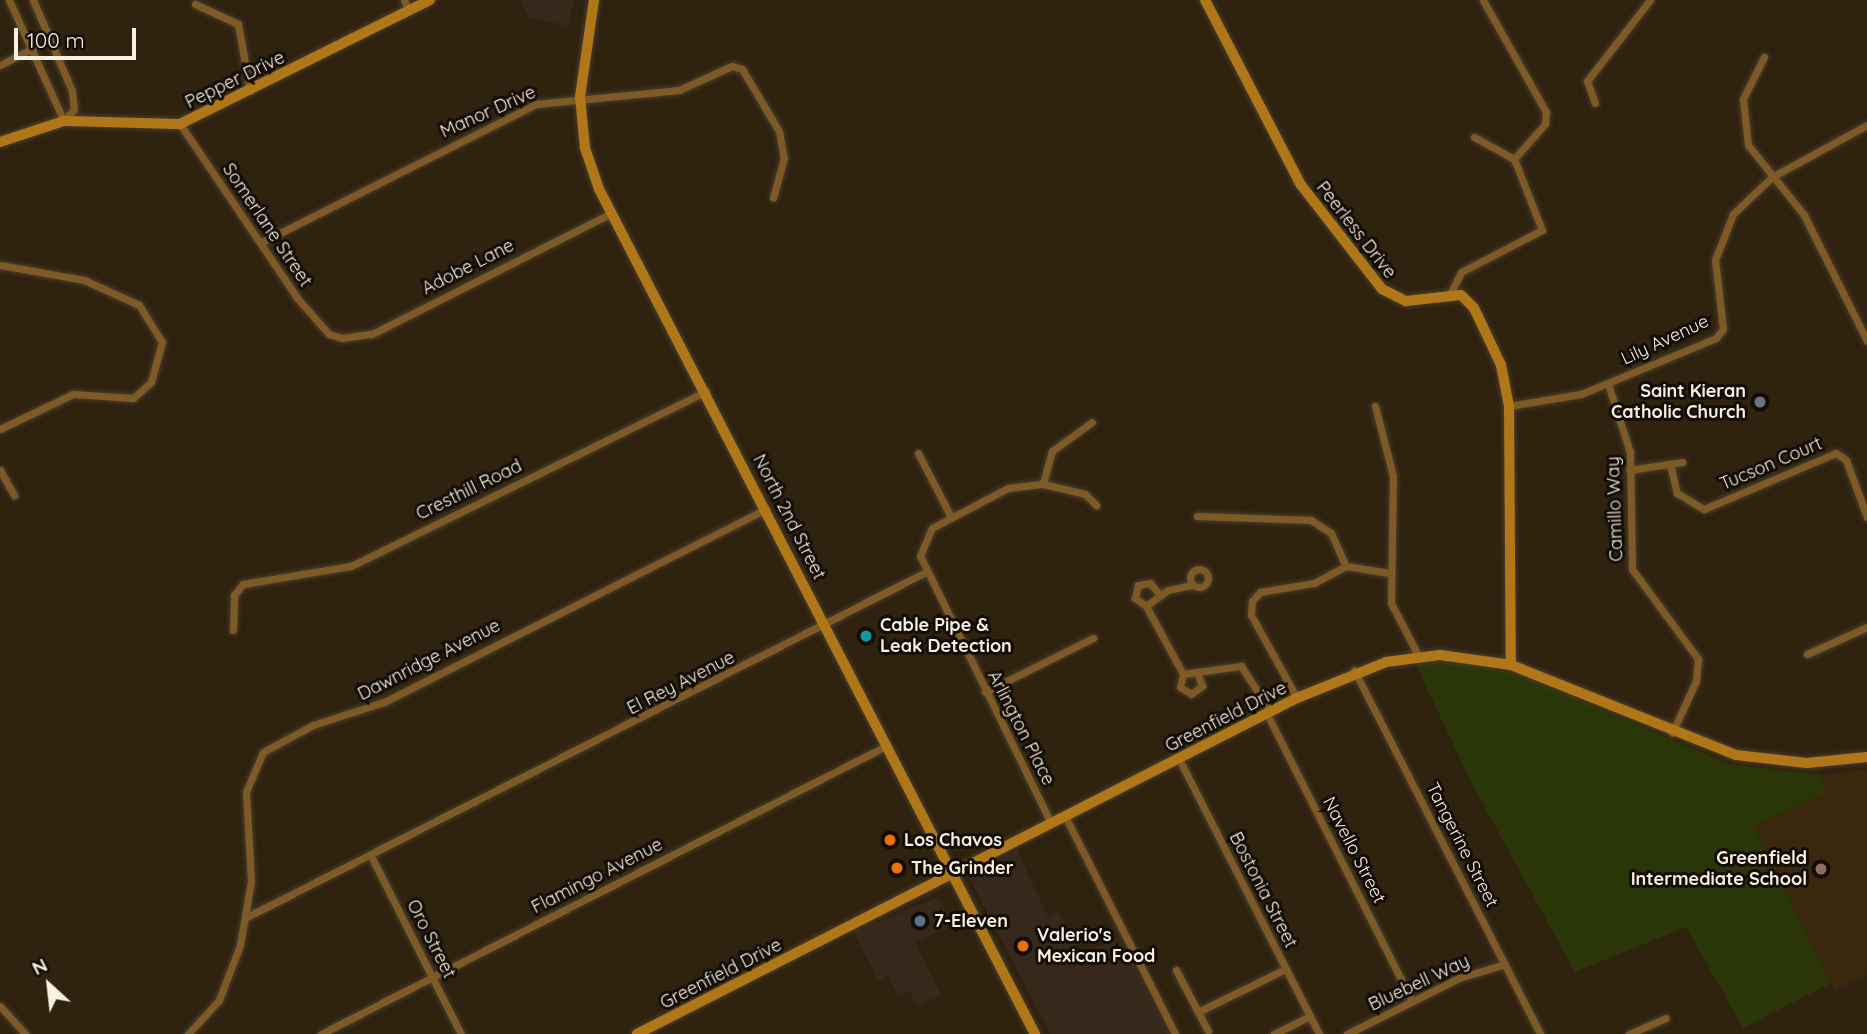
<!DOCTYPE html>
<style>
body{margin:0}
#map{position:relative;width:1867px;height:1034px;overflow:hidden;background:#2f220f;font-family:Quicksand,sans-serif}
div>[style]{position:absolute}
.commercial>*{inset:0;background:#36291c}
.built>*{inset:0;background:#3a280e}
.green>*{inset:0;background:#2b3608}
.roads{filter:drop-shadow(0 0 2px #4b3f2d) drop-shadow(0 0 2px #4b3f2d)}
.street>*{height:7px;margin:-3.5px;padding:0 3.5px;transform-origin:3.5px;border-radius:3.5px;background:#7e5a27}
.street>.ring{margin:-3.5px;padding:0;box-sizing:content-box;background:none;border:7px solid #7e5a27;border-radius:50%}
.secondary>*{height:10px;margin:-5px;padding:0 5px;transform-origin:5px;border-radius:5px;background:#b07718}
.dots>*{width:19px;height:19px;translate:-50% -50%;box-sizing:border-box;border:4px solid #130d05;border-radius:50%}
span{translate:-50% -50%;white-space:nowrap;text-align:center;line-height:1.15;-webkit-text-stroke:6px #130d05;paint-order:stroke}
.street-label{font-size:18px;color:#f9f0e4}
.poi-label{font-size:18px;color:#f9f0e4;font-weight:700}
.right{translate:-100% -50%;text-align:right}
.left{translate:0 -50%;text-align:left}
.north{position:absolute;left:14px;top:950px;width:70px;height:70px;-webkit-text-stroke:5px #130d05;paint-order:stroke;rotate:333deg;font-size:19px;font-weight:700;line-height:28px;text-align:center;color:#f9f0e4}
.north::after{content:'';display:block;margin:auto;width:24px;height:32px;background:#f9f0e4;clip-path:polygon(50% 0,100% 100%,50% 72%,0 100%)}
.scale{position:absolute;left:14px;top:28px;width:122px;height:32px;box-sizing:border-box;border:4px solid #f9f0e4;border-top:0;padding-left:9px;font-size:21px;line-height:24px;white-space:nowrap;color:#f9f0e4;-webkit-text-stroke:5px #130d05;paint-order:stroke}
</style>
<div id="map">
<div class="commercial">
<div style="clip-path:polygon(520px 0,574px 0,568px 26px,529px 17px)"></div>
<div style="clip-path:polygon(1017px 850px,1048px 917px,1058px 912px,1081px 955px,1119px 937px,1169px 1034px,1050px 1034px,969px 877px)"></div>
<div style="clip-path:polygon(938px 897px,952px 924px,915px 943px,941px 995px,917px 1007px,909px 990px,898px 995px,888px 976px,879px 981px,853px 932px)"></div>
</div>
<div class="built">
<div style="clip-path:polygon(1867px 769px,1867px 975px,1835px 991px,1754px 825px,1824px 793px,1822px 775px)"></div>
</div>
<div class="green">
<div style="clip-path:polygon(1437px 660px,1519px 674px,1729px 764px,1822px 775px,1824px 793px,1754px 826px,1831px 983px,1743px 1028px,1686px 927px,1575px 972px,1472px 784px,1414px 661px)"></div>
</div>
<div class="roads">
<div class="street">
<div style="left:9px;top:0;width:133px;rotate:65.6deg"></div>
<div style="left:33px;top:0;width:99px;rotate:66.8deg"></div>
<div style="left:72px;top:91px;width:18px;rotate:84deg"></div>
<div style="left:74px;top:109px;width:16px;rotate:130deg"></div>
<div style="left:404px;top:0;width:11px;rotate:63deg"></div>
<div style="left:195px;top:4px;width:47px;rotate:24.9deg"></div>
<div style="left:238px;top:24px;width:68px;rotate:79.8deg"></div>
<div style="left:1764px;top:57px;width:47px;rotate:116.6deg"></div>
<div style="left:1743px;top:99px;width:46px;rotate:83.8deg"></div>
<div style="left:1748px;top:145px;width:90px;rotate:51.3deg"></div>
<div style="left:1804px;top:215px;width:141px;rotate:63.4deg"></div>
<div style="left:0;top:65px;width:37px;rotate:-27deg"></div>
<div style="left:1595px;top:103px;width:23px;rotate:-110deg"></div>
<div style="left:1587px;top:81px;width:103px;rotate:-52.1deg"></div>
<div style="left:180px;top:124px;width:211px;rotate:56deg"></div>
<div style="left:298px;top:299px;width:47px;rotate:48.5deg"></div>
<div style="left:329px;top:334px;width:14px;rotate:17deg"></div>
<div style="left:342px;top:338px;width:30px;rotate:-8deg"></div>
<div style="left:372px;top:334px;width:269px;rotate:-26.8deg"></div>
<div style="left:1474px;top:137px;width:46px;rotate:28.8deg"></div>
<div style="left:1514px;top:159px;width:47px;rotate:-48.5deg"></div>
<div style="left:1545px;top:124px;width:12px;rotate:-85deg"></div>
<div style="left:1546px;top:112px;width:129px;rotate:-119.4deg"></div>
<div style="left:262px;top:242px;width:307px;rotate:-26.7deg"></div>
<div style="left:536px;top:104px;width:144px;rotate:-5.6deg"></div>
<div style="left:679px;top:90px;width:58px;rotate:-24.4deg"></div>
<div style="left:732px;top:66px;width:10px;rotate:17deg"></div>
<div style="left:742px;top:69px;width:72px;rotate:59.2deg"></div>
<div style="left:779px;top:131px;width:27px;rotate:80deg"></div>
<div style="left:784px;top:158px;width:41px;rotate:105.4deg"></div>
<div style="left:0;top:265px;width:85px;rotate:10.1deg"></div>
<div style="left:84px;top:280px;width:60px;rotate:24.4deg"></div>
<div style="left:139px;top:305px;width:44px;rotate:58.1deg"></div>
<div style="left:162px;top:342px;width:41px;rotate:105.4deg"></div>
<div style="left:151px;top:382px;width:24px;rotate:138deg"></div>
<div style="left:133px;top:398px;width:60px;rotate:-176.2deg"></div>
<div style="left:73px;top:394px;width:81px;rotate:154.4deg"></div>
<div style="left:1451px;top:292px;width:22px;rotate:-63deg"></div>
<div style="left:1461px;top:272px;width:91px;rotate:-27.4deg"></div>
<div style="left:1542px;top:230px;width:76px;rotate:-111.5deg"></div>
<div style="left:1608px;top:384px;width:71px;rotate:72.1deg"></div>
<div style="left:1630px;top:452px;width:117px;rotate:89deg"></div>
<div style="left:1632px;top:569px;width:112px;rotate:53.7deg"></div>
<div style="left:1698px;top:659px;width:22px;rotate:95deg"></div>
<div style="left:1696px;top:681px;width:57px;rotate:114.8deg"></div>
<div style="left:1375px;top:406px;width:72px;rotate:75.6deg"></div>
<div style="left:1393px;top:476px;width:127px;rotate:90.9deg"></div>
<div style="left:1391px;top:603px;width:61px;rotate:62.6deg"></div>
<div style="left:1509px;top:406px;width:73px;rotate:-9.5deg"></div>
<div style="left:1581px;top:394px;width:146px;rotate:-22.5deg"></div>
<div style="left:1716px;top:338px;width:11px;rotate:-52deg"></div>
<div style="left:1723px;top:329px;width:69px;rotate:-96.6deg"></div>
<div style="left:1715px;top:260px;width:49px;rotate:-68.6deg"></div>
<div style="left:1733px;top:214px;width:54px;rotate:-43.5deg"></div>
<div style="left:1772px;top:177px;width:108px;rotate:-28.7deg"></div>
<div style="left:918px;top:453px;width:72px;rotate:62.7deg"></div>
<div style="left:1671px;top:468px;width:26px;rotate:77deg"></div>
<div style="left:1677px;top:493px;width:31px;rotate:31deg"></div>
<div style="left:1704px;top:509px;width:143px;rotate:-23deg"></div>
<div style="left:1836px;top:453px;width:12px;rotate:35deg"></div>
<div style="left:1846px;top:460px;width:61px;rotate:69.8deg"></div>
<div style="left:0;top:470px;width:29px;rotate:61deg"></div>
<div style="left:1629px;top:470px;width:54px;rotate:-8.6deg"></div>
<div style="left:1043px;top:484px;width:34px;rotate:-75deg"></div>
<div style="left:1052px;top:451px;width:49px;rotate:-35.9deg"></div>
<div style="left:1197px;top:516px;width:114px;rotate:2deg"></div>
<div style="left:1311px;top:520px;width:24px;rotate:33deg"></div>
<div style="left:1331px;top:533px;width:36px;rotate:66deg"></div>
<div style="left:1346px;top:566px;width:44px;rotate:9.2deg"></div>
<div class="ring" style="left:1190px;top:569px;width:11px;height:11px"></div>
<div style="left:1192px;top:585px;width:25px;rotate:168deg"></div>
<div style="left:1168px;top:590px;width:27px;rotate:144deg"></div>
<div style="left:1146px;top:606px;width:77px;rotate:61.4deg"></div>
<div style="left:1183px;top:674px;width:59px;rotate:-7.9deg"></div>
<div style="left:1241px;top:666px;width:55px;rotate:56.9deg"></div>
<div style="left:1146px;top:606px;width:14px;rotate:-144deg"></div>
<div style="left:1135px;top:598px;width:13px;rotate:-77deg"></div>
<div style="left:1138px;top:585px;width:12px;rotate:-9deg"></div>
<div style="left:1150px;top:583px;width:16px;rotate:50deg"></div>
<div style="left:233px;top:630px;width:35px;rotate:-88deg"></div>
<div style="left:234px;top:595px;width:14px;rotate:-51deg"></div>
<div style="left:243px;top:584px;width:109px;rotate:-9.5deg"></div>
<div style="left:351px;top:566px;width:396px;rotate:-26.2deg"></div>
<div style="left:1807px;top:654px;width:66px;rotate:-24.2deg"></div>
<div style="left:1354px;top:670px;width:409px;rotate:62.9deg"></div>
<div style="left:1183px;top:674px;width:13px;rotate:103deg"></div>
<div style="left:1180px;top:687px;width:13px;rotate:32deg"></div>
<div style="left:1191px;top:694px;width:14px;rotate:-36deg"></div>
<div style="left:1202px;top:686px;width:15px;rotate:-110deg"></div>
<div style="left:985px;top:692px;width:121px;rotate:-26.6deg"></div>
<div style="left:1297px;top:698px;width:95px;rotate:-119deg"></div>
<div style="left:1251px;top:615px;width:14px;rotate:-86deg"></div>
<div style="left:1252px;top:601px;width:12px;rotate:-48deg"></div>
<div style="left:1260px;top:592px;width:55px;rotate:-9.5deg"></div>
<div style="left:1314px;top:583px;width:36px;rotate:-28deg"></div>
<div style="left:1267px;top:714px;width:322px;rotate:63.2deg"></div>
<div style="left:1179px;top:759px;width:309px;rotate:63deg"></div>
<div style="left:1065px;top:816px;width:244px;rotate:63.2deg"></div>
<div style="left:1051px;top:823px;width:297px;rotate:-116.1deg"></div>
<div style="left:920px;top:556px;width:30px;rotate:-67deg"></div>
<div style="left:932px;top:528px;width:86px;rotate:-27.8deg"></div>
<div style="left:1008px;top:488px;width:35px;rotate:-7deg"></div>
<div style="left:1043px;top:484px;width:43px;rotate:13.4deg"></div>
<div style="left:1085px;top:494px;width:16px;rotate:45deg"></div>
<div style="left:372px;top:858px;width:197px;rotate:63.2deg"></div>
<div style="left:245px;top:918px;width:762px;rotate:-26.94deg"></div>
<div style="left:1176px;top:970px;width:69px;rotate:62.3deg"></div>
<div style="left:0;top:1006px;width:38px;rotate:48deg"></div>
<div style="left:1198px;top:1012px;width:97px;rotate:-26.3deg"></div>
<div style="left:188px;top:1034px;width:46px;rotate:-47.6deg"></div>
<div style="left:219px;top:1000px;width:59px;rotate:-69.1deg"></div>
<div style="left:240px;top:945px;width:65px;rotate:-80.2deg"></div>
<div style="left:251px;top:881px;width:89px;rotate:-93.2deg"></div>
<div style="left:246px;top:792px;width:43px;rotate:-67deg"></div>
<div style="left:263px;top:752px;width:57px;rotate:-28.4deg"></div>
<div style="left:313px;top:725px;width:75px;rotate:-17.9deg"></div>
<div style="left:384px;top:702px;width:428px;rotate:-26.8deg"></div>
<div style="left:321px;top:1034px;width:636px;rotate:-27.01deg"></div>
<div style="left:1274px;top:1034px;width:40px;rotate:-26.6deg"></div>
<div style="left:1347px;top:1034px;width:125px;rotate:-26.6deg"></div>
<div style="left:1459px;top:978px;width:48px;rotate:-16.9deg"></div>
<div style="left:1629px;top:1034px;width:40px;rotate:-23.4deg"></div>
</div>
<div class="secondary">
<div style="left:594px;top:0;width:98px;rotate:98.2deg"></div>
<div style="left:580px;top:97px;width:51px;rotate:84.4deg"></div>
<div style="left:585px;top:148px;width:43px;rotate:71.1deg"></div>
<div style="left:599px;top:189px;width:951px;rotate:62.71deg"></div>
<div style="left:1205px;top:0;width:208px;rotate:62.6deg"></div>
<div style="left:1301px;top:185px;width:132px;rotate:52.1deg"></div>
<div style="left:1382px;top:289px;width:27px;rotate:27deg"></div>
<div style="left:1406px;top:301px;width:55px;rotate:-6.2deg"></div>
<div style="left:1461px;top:295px;width:18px;rotate:45deg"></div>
<div style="left:1474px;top:308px;width:63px;rotate:64.7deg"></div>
<div style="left:1501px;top:365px;width:42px;rotate:79deg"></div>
<div style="left:1509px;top:406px;width:259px;rotate:89.6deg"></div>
<div style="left:0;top:142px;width:67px;rotate:-18.2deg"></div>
<div style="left:64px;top:121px;width:116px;rotate:1.5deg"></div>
<div style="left:180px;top:124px;width:279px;rotate:-26.4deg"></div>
<div style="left:637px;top:1034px;width:741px;rotate:-26.98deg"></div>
<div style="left:1297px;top:698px;width:96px;rotate:-22deg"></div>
<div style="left:1386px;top:662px;width:54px;rotate:-7.4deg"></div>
<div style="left:1440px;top:655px;width:72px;rotate:8deg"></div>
<div style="left:1511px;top:665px;width:242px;rotate:21.8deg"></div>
<div style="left:1736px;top:755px;width:71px;rotate:6.4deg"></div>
<div style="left:1807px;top:763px;width:60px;rotate:-5.7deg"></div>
</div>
</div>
<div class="dots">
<div style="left:1760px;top:402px;background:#6b7280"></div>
<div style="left:866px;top:636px;background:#0f9aa8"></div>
<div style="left:890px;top:840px;background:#e8710a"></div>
<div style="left:897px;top:868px;background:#e8710a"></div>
<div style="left:1821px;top:869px;background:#8d6e63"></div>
<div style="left:920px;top:921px;background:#5c6f8a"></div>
<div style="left:1023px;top:946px;background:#e8710a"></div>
</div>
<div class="street-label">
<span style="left:235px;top:80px;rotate:-26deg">Pepper Drive</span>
<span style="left:488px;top:112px;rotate:-24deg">Manor Drive</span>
<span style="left:267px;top:225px;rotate:56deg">Somerlane Street</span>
<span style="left:1356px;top:230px;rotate:52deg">Peerless Drive</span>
<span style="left:468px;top:267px;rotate:-27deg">Adobe Lane</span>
<span style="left:1665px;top:340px;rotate:-25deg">Lily Avenue</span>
<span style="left:1771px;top:464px;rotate:-23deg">Tucson Court</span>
<span style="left:469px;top:490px;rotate:-26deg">Cresthill Road</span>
<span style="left:1615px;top:509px;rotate:-92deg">Camillo Way</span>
<span style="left:789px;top:517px;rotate:63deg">North 2nd Street</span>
<span style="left:429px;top:660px;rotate:-27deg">Dawnridge Avenue</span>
<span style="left:681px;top:683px;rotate:-27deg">El Rey Avenue</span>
<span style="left:1226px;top:717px;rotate:-27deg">Greenfield Drive</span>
<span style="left:1021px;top:728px;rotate:63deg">Arlington Place</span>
<span style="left:1462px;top:845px;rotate:63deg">Tangerine Street</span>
<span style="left:1354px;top:850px;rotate:63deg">Navello Street</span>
<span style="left:597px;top:876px;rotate:-27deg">Flamingo Avenue</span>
<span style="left:1263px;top:890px;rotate:63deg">Bostonia Street</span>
<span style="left:431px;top:939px;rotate:63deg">Oro Street</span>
<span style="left:721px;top:974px;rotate:-27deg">Greenfield Drive</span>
<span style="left:1419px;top:983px;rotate:-25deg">Bluebell Way</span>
</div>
<div class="poi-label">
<span class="right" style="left:1746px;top:402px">Saint Kieran<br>Catholic Church</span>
<span class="left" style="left:880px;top:636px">Cable Pipe &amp;<br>Leak Detection</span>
<span class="left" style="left:904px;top:840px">Los Chavos</span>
<span class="right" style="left:1807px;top:869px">Greenfield<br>Intermediate School</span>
<span class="left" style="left:911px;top:868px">The Grinder</span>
<span class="left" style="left:934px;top:921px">7-Eleven</span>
<span class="left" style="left:1037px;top:946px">Valerio's<br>Mexican Food</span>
</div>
<div class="north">N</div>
<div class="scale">100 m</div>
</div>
